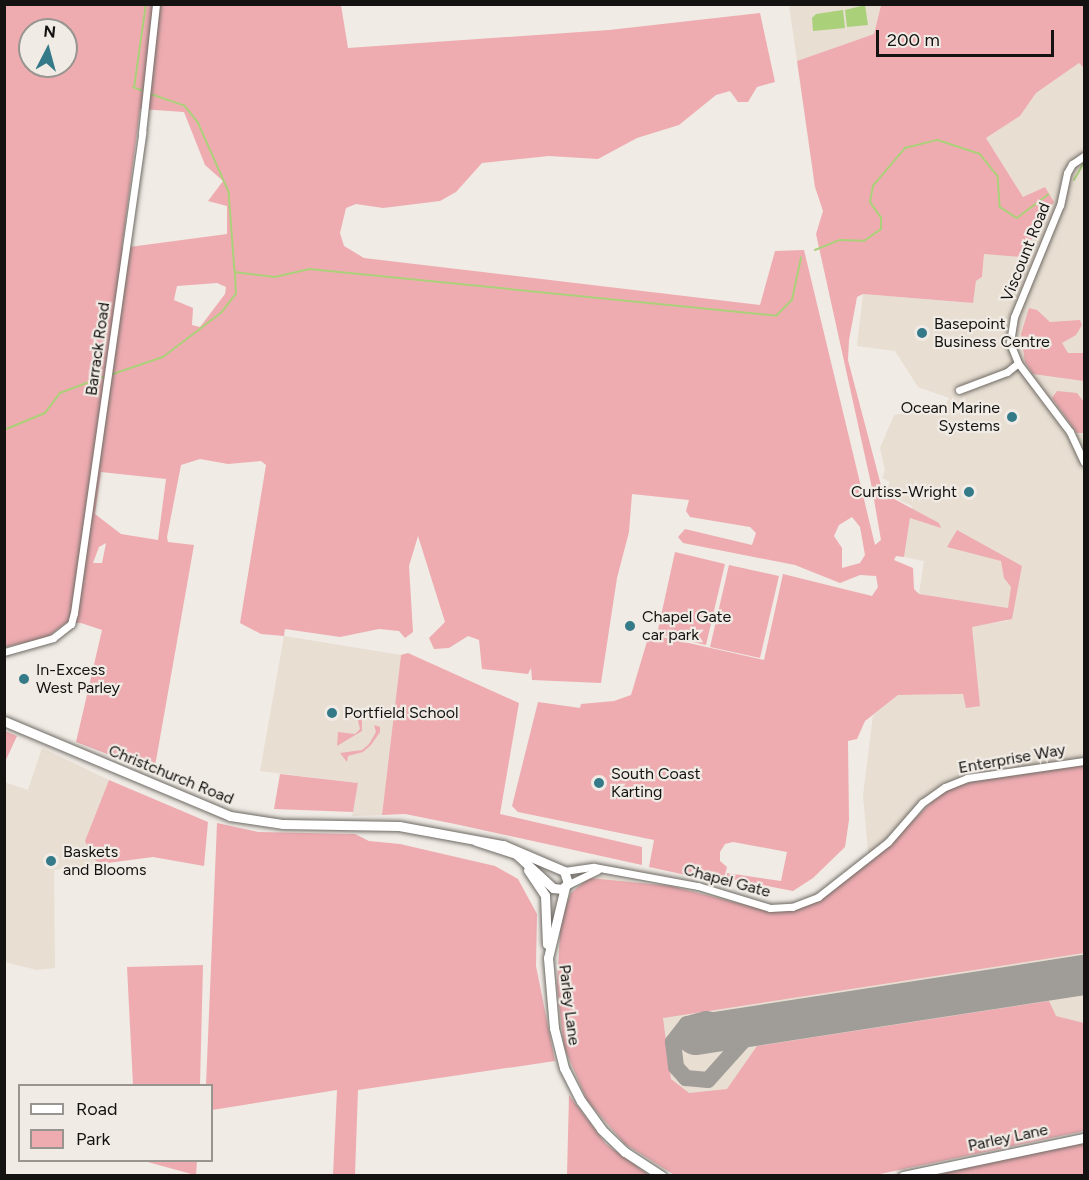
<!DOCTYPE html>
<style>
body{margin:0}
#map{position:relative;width:1089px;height:1180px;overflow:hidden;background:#f0ebe5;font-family:Figtree,sans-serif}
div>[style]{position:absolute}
.built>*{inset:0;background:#e8ded2}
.green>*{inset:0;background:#eeacb1}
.water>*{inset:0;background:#abd07a}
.stream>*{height:1.5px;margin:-0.75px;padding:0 0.75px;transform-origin:0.75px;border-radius:0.75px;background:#abd07a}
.taxiway>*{height:16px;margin:-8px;padding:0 8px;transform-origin:8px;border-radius:8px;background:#a09c98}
.runway>*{height:40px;margin:-20px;padding:0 20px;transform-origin:20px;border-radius:20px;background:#a09c98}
.roads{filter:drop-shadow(0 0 2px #6e6a64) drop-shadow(0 0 2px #6e6a64)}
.minor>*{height:7px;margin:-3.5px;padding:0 3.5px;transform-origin:3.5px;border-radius:3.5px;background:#fff}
.secondary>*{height:9px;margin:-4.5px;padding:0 4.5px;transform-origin:4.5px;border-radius:4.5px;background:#fff}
.dots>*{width:16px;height:16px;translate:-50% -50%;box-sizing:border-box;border:3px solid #f0ebe5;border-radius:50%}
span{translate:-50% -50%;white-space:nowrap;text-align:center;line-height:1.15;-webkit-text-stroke:4.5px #f0ebe5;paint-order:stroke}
.street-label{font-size:16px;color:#151311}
.poi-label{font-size:16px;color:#151311}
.left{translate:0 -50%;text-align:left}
.right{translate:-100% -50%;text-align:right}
.frame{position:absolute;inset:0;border:6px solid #151311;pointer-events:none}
.legend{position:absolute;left:18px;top:1084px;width:195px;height:78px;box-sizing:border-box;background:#f0ebe5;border:2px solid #989590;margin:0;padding:8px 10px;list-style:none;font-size:18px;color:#151311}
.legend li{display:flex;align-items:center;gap:12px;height:30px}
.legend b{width:30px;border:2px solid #989590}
.north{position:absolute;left:18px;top:18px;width:60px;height:60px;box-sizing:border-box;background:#f0ebe5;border:2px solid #989590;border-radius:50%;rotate:6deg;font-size:16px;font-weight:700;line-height:24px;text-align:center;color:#151311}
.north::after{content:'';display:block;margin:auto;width:21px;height:27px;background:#357a89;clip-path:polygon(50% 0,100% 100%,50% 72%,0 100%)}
.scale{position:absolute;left:876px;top:30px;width:178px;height:27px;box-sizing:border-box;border:3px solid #151311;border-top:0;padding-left:8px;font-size:18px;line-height:21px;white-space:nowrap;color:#151311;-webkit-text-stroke:4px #f0ebe5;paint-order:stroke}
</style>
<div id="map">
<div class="built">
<div style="clip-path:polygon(789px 5px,881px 5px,874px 34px,797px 61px)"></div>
<div style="clip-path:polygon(1079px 63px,1084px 68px,1084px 1131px,875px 1175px,674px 1175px,625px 1144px,604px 1122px,587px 1100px,569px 1063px,559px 1025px,557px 985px,560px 930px,566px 904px,578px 886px,601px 876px,719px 896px,768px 911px,787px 911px,819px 900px,869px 862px,863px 796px,873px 715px,898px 695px,964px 694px,972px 626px,1007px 621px,1008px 608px,919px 594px,924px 561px,904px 557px,912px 506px,885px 493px,890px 482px,882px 478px,885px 470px,880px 448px,894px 415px,945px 406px,949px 398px,918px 387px,895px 351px,857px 346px,863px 294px,972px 303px,976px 281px,982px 277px,984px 254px,1023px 197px,986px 138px,1020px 116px,1036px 93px)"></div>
<div style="clip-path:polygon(284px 636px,401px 655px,382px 815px,352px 816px,358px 783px,260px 771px)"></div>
<div style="clip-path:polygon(42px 748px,109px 780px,85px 841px,100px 864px,54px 870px,55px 968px,37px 970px,5px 962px,4px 782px,28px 790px)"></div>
</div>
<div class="green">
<div style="clip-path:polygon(evenodd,5px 5px,341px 5px,348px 48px,609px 30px,760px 13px,775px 82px,757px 87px,748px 102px,738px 102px,730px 91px,716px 95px,679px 125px,637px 138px,598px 159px,549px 156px,482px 163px,456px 192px,440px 201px,383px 208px,356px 204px,346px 208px,340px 233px,344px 246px,364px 258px,760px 305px,775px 251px,804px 250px,875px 545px,881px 540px,872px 488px,816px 234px,823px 211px,815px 187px,797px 61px,874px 34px,881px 5px,1084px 5px,1084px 68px,1079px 63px,1036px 93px,1020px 116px,986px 138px,1023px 197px,1045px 187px,1054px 202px,1021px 257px,984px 254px,982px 277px,976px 281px,973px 303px,863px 294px,857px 297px,849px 340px,848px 360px,883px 493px,939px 523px,941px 528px,910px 518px,904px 557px,896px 556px,894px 560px,913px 568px,914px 589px,919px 594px,1008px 608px,1011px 587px,1004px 578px,1001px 561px,947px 547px,957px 530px,1022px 566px,1012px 619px,972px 627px,980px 706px,966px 708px,963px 694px,898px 695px,865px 721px,857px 739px,848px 741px,849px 820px,845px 847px,813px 878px,793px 891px,727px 878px,727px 873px,781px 881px,787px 852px,733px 842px,725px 844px,720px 852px,720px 861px,727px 867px,723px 883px,649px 867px,654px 840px,518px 812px,512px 806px,538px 702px,580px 708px,581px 704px,614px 701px,631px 695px,648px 638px,653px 635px,764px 660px,783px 574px,872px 596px,878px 587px,876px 576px,860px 575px,840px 583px,795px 565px,683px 543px,678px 537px,685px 529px,752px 545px,756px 533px,750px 527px,690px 517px,686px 511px,689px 500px,632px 494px,629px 532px,617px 578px,601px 683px,532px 680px,531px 668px,528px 674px,482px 669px,479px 640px,468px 636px,449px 648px,434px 649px,429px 638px,445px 622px,418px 536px,409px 566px,413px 632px,405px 638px,399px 631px,379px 629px,340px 637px,285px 629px,284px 636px,261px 634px,240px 623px,266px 465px,261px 461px,228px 464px,200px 459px,181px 465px,167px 537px,168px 542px,194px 545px,154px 772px,76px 742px,102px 630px,81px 623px,66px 623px,46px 638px,5px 647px,5px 5px,30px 30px,66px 30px,66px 66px,30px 66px,30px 30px,5px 5px,140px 109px,184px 112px,205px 165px,223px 181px,208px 201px,227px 206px,227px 234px,122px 248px,140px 109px,5px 5px,217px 283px,226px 287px,225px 294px,200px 327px,192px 325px,193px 308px,174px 300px,177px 286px,217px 283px,5px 5px,101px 472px,166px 479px,158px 540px,121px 534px,95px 514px,101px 472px,5px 5px,852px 517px,860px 527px,865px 555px,860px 563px,842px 568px,842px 548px,834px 536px,839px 525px,852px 517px,5px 5px,106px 543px,102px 563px,93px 563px,99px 547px,106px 543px)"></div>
<div style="clip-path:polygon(1029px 308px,1037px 310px,1050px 322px,1080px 320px,1082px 325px,1076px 335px,1062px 343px,1068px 353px,1084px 353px,1084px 381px,1033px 374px,1025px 362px,1021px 334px)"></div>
<div style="clip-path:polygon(1057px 391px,1077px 393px,1084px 402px,1084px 433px,1077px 433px,1052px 398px)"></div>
<div style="clip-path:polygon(675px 552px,725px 564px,706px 645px,657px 634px)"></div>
<div style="clip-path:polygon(729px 565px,779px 576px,760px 658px,710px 647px)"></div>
<div style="clip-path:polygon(408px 653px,519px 703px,500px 814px,642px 847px,642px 865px,455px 824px,405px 814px,382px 815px,401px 655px)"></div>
<div style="clip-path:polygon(356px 713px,362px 717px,362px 731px,337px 746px,338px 732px,355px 734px,360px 729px)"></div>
<div style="clip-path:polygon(374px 725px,380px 727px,380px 732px,371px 745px,363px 752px,348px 756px,347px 762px,340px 753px,362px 750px,369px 744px,376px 732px)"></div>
<div style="clip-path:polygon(5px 731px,17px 736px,5px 762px)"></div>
<div style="clip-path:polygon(1084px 765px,1084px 953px,663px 1018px,671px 1079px,689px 1093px,727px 1089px,757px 1046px,1049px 1001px,1056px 1016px,1084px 1023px,1084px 1131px,875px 1175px,676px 1176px,625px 1144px,587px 1100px,564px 1047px,557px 985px,561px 918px,571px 893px,589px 878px,671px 886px,768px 911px,798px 909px,819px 900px,877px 856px,943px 791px,974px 781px)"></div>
<div style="clip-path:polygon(280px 774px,358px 783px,353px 812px,274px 809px)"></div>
<div style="clip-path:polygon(109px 780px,208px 822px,204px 866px,153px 857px,100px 864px,93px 858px,85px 841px)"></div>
<div style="clip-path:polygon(217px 823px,258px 832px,355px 834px,369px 841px,400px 844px,495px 866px,518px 879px,537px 914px,536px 966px,555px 1061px,358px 1090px,355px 1175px,333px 1175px,337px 1090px,212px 1110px,212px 1086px,206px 1085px)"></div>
<div style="clip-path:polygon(203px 965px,200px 1085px,133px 1085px,127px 967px)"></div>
<div style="clip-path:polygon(569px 1095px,606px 1144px,649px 1175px,567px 1175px)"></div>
<div style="clip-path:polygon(1084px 1143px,1084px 1175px,935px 1176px,980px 1164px)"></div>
<div style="clip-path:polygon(144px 1161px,197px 1161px,196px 1175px,195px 1175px)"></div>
</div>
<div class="water">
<div style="clip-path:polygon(865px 5px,868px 25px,847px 27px,845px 10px)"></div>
<div style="clip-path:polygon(843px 10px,845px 28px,813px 31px,812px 18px,816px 14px)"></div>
</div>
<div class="stream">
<div style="left:142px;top:91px;width:9px;rotate:-159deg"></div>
<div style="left:134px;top:88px;width:85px;rotate:-81.9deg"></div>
<div style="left:151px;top:94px;width:36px;rotate:19deg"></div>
<div style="left:185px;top:106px;width:21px;rotate:51deg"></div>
<div style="left:198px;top:122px;width:77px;rotate:66.1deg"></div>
<div style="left:229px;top:192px;width:79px;rotate:85.7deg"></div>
<div style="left:1074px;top:180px;width:20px;rotate:-60deg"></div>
<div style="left:815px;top:250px;width:27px;rotate:-22deg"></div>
<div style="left:840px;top:240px;width:24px;rotate:2deg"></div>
<div style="left:864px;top:241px;width:21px;rotate:-35deg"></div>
<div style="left:881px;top:229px;width:11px;rotate:-90deg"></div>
<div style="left:881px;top:218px;width:19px;rotate:-125deg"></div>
<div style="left:870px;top:202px;width:16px;rotate:-79deg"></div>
<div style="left:873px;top:186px;width:50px;rotate:-49.9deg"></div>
<div style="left:905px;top:148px;width:34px;rotate:-14deg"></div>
<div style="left:938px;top:140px;width:44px;rotate:18.4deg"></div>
<div style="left:980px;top:154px;width:28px;rotate:51deg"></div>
<div style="left:998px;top:176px;width:31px;rotate:86deg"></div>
<div style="left:1000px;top:207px;width:20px;rotate:33deg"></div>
<div style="left:1017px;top:218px;width:39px;rotate:-37deg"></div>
<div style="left:113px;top:374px;width:53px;rotate:-18.8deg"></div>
<div style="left:163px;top:357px;width:73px;rotate:-37.2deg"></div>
<div style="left:221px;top:313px;width:24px;rotate:-52deg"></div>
<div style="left:236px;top:294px;width:22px;rotate:-93deg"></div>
<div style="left:235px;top:272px;width:40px;rotate:7.1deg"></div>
<div style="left:275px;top:277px;width:35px;rotate:-13deg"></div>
<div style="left:309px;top:269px;width:469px;rotate:5.7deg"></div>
<div style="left:776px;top:316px;width:23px;rotate:-45deg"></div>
<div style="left:792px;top:300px;width:43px;rotate:-77.9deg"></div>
<div style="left:4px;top:430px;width:44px;rotate:-22.5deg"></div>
<div style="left:45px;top:413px;width:25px;rotate:-53deg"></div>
<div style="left:60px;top:393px;width:46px;rotate:-20.4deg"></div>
</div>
<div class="taxiway">
<div style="left:1083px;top:975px;width:1px"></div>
<div style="left:754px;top:1027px;width:49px;rotate:-170.5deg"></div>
<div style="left:706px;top:1019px;width:20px;rotate:165deg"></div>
<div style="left:687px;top:1024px;width:23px;rotate:128deg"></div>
<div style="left:673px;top:1042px;width:25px;rotate:83deg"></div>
<div style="left:676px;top:1067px;width:15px;rotate:48deg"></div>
<div style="left:686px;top:1078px;width:22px;rotate:5deg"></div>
<div style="left:708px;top:1080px;width:64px;rotate:-48.1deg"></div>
<div style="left:751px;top:1032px;width:13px;rotate:-29deg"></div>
</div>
<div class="runway">
<div style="left:696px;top:1035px;width:393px;rotate:-8.8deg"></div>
</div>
<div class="roads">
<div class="minor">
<div style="left:1084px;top:156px;width:14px;rotate:146deg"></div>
<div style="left:1072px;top:164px;width:10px;rotate:119deg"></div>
<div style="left:1067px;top:173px;width:33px;rotate:102deg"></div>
<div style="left:1060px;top:205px;width:121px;rotate:112.3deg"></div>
<div style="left:1014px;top:317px;width:26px;rotate:99deg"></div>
<div style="left:1010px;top:343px;width:22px;rotate:68deg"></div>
<div style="left:1018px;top:363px;width:86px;rotate:53deg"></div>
<div style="left:1070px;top:432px;width:33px;rotate:65deg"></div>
<div style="left:959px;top:390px;width:51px;rotate:-20.6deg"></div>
<div style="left:1007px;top:372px;width:14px;rotate:-39deg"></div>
<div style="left:4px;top:652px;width:51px;rotate:-15.9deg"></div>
<div style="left:53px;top:638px;width:23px;rotate:-38deg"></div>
<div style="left:71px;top:624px;width:11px;rotate:-75deg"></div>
<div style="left:74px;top:613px;width:485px;rotate:-81.9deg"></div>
<div style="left:142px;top:133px;width:130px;rotate:-83.8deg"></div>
<div style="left:564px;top:871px;width:30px;rotate:-8deg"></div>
<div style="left:594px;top:867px;width:106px;rotate:10.4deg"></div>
<div style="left:698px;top:886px;width:75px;rotate:17deg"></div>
<div style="left:770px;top:908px;width:22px;rotate:-3deg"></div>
<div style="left:792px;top:907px;width:28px;rotate:-21deg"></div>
<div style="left:818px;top:897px;width:89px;rotate:-38.2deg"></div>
<div style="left:888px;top:842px;width:52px;rotate:-48.9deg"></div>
<div style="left:922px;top:803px;width:28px;rotate:-35deg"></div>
<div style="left:945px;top:787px;width:24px;rotate:-22deg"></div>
<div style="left:967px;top:778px;width:118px;rotate:-8.3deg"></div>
<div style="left:567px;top:885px;width:34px;rotate:-26deg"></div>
</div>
<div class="secondary">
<div style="left:4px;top:721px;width:245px;rotate:22.8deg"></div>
<div style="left:230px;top:816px;width:54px;rotate:8.6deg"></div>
<div style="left:283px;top:824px;width:116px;rotate:1deg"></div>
<div style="left:399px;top:826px;width:106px;rotate:10.4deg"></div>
<div style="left:503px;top:845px;width:66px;rotate:23.1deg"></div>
<div style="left:564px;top:871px;width:13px;rotate:72deg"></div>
<div style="left:568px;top:883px;width:8px;rotate:135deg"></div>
<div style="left:562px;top:889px;width:9px;rotate:-174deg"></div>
<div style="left:553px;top:888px;width:50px;rotate:-137.4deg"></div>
<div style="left:516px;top:854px;width:42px;rotate:-162deg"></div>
<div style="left:528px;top:870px;width:30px;rotate:56deg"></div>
<div style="left:545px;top:895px;width:49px;rotate:87.7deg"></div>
<div style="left:565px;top:887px;width:73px;rotate:103.5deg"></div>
<div style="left:548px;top:958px;width:70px;rotate:85.1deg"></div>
<div style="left:554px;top:1028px;width:41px;rotate:76deg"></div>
<div style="left:564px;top:1068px;width:37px;rotate:63deg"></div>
<div style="left:581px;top:1101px;width:34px;rotate:54deg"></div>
<div style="left:601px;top:1129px;width:33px;rotate:44deg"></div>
<div style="left:625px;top:1152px;width:44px;rotate:33deg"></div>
<div style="left:903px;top:1176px;width:185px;rotate:-11.9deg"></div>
</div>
</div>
<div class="dots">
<div style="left:922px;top:333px;background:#357a89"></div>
<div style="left:1012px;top:417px;background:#357a89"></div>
<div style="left:969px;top:492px;background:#357a89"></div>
<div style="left:630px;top:626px;background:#357a89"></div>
<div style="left:24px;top:679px;background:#357a89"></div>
<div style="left:332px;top:713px;background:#357a89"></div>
<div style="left:599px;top:783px;background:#357a89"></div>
<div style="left:51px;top:861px;background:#357a89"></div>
</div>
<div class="street-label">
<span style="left:1026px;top:252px;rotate:-68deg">Viscount Road</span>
<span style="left:98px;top:349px;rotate:-82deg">Barrack Road</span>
<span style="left:1012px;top:759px;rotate:-10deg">Enterprise Way</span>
<span style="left:171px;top:775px;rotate:22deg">Christchurch Road</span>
<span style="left:727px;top:881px;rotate:15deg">Chapel Gate</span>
<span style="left:569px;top:1005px;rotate:83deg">Parley Lane</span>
<span style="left:1008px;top:1138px;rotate:-12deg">Parley Lane</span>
</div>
<div class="poi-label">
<span class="left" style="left:934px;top:333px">Basepoint<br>Business Centre</span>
<span class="right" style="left:1000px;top:417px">Ocean Marine<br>Systems</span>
<span class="right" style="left:957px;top:492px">Curtiss-Wright</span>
<span class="left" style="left:642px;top:626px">Chapel Gate<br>car park</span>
<span class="left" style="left:36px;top:679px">In-Excess<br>West Parley</span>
<span class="left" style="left:344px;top:713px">Portfield School</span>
<span class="left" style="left:611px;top:783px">South Coast<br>Karting</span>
<span class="left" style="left:63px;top:861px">Baskets<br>and Blooms</span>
</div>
<div class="frame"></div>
<ul class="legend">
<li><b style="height:8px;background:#fff"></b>Road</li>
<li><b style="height:16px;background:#eeacb1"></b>Park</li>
</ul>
<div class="north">N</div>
<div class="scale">200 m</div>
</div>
